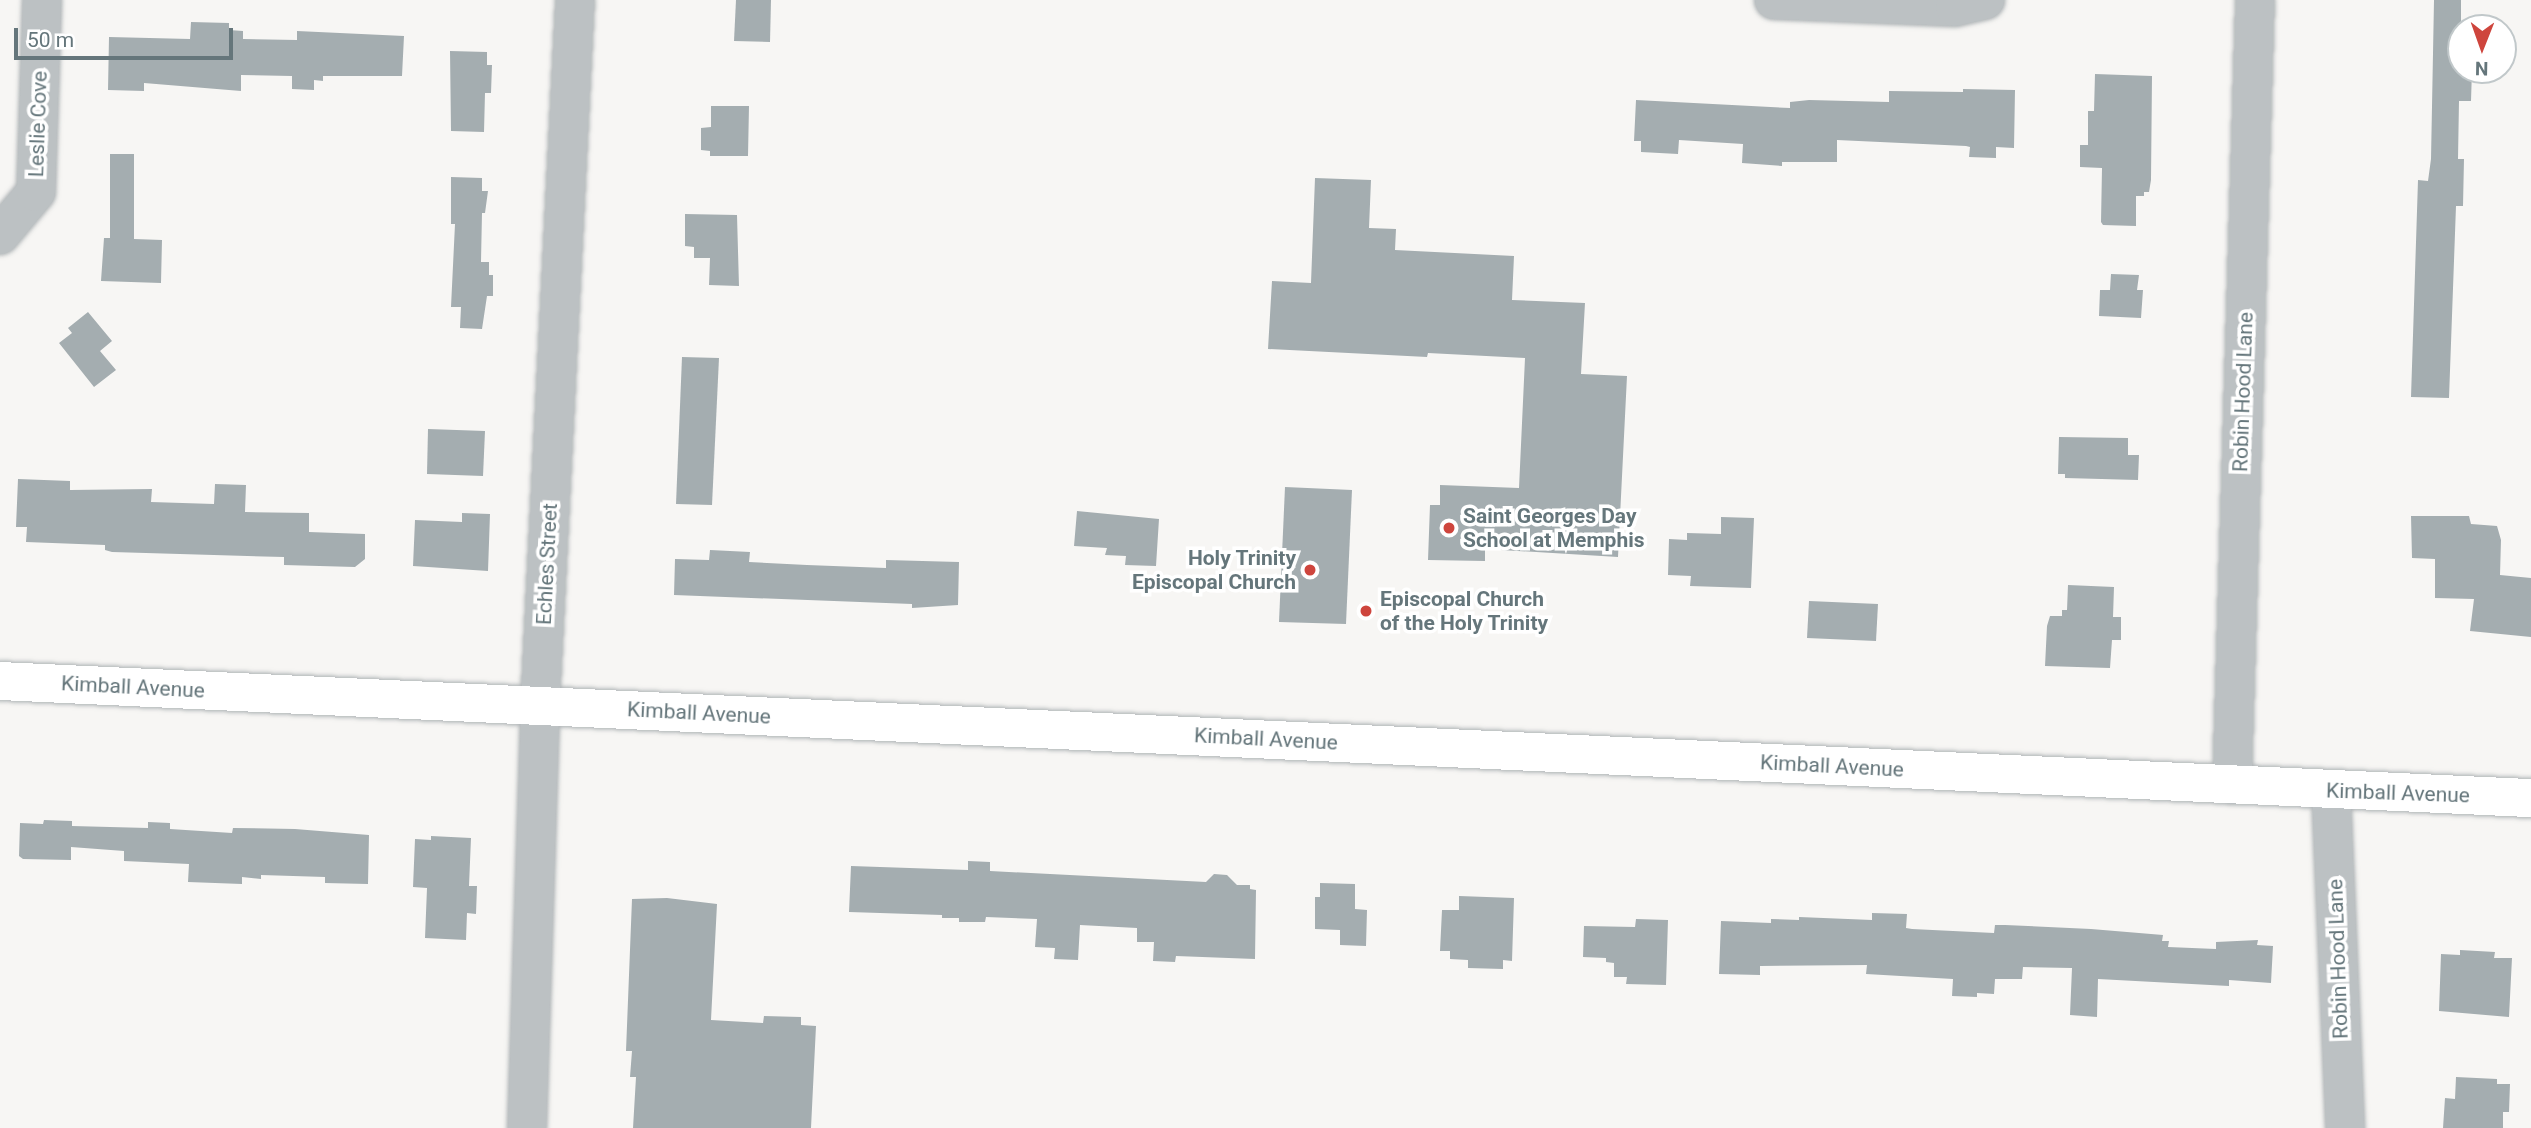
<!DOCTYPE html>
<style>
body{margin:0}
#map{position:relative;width:2531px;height:1128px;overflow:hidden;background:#f7f6f4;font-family:Roboto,sans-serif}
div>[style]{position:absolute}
.building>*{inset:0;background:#a4adb0}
.roads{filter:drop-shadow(0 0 2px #b0b5b7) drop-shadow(0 0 2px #b0b5b7)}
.minor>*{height:38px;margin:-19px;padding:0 19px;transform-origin:19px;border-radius:19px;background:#bcc1c3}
.major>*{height:38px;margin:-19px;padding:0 19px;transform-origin:19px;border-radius:19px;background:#fff}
.dots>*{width:19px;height:19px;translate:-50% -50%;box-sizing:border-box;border:4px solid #fff;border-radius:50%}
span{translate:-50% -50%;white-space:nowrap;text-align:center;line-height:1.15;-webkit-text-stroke:7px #fff;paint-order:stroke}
.street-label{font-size:21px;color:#65767b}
.poi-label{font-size:21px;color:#65767b;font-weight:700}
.left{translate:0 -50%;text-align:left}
.right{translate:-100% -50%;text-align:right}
.north{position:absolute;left:2447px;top:14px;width:70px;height:70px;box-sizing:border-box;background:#fff;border:2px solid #c1c8ca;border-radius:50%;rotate:181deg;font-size:19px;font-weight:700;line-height:28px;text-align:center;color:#65767b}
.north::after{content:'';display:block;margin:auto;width:24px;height:32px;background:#ce453d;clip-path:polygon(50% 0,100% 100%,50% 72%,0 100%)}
.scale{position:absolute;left:14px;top:28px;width:219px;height:32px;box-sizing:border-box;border:4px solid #65767b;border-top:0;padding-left:9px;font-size:21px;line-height:24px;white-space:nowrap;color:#65767b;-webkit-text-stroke:5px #fff;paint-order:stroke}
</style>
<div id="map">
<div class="building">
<div style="clip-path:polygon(736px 0,771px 0,770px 42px,734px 41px)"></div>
<div style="clip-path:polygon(2434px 0,2461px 0,2461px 70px,2472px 70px,2471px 101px,2459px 101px,2458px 159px,2464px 159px,2463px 206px,2456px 206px,2449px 398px,2411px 397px,2418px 180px,2428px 181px,2431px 159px)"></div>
<div style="clip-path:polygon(191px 22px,229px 23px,229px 30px,243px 31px,243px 39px,297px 40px,297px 31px,404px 36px,402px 76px,323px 76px,323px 81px,314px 80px,314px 90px,292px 89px,292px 76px,241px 75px,241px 91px,144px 83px,144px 91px,108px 90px,109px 37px,190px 39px)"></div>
<div style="clip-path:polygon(450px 51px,487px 52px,487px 65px,492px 65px,491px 93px,485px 93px,484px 132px,451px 131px)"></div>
<div style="clip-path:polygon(2095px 74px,2152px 76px,2151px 180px,2149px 192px,2144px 192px,2144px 196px,2136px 196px,2136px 226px,2103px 225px,2101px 222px,2102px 168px,2080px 167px,2080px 145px,2088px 145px,2088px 111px,2094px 111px)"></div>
<div style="clip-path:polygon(1963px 89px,2015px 90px,2014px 148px,1996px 147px,1996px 158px,1969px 157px,1970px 147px,1966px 146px,1837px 140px,1837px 162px,1782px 162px,1782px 166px,1742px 163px,1743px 144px,1679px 140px,1678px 154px,1641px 152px,1641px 141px,1634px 141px,1636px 100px,1790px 108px,1790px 102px,1809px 100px,1889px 102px,1889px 91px,1963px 92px)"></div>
<div style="clip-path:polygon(711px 106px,749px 106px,748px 156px,710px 156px,710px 151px,701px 150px,701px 128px,711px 127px)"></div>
<div style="clip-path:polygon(110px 154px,134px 154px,134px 239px,162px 240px,161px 283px,101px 281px,104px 238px,110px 238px)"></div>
<div style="clip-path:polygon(451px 177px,482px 178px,482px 191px,488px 191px,485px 213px,482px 213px,481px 262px,489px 262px,489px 275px,493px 275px,493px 296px,487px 296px,482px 329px,460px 328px,461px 307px,451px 307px,455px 224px,451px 224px)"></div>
<div style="clip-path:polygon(1315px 178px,1371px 180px,1369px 228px,1396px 229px,1395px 250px,1514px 256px,1512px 300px,1585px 303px,1581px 374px,1627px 376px,1618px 557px,1485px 549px,1485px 561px,1428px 560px,1430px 505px,1440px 505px,1440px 485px,1519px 488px,1525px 358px,1428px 353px,1427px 357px,1268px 349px,1272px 281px,1311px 283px)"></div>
<div style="clip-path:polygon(685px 214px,737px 215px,739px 286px,709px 285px,710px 258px,694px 258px,694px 247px,685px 246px)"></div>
<div style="clip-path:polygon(2111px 274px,2139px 275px,2137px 290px,2143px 290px,2141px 318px,2099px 316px,2100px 290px,2110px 290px)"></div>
<div style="clip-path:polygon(88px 312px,112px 341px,100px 351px,116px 370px,94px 387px,59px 343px,72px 333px,68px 328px)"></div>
<div style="clip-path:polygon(682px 357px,719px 358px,712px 505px,676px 504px)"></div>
<div style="clip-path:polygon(428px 429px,485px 431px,483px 476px,427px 474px)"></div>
<div style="clip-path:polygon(2059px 437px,2128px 438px,2128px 455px,2139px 455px,2138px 480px,2065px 478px,2065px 474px,2058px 474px)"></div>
<div style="clip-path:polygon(18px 479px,70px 481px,70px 490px,152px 489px,151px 502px,214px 504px,215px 484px,246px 485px,245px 512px,309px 513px,309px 532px,365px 534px,365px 559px,355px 567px,284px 565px,284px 557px,112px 552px,105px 550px,105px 545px,26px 542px,27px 527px,16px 527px)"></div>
<div style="clip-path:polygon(1285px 487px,1352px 490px,1346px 624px,1279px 622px)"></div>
<div style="clip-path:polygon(1077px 511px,1159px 519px,1156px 566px,1125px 565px,1126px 556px,1105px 555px,1107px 548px,1074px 546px)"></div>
<div style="clip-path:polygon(462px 513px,490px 514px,488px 571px,413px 566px,415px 520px,462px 522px)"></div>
<div style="clip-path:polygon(2411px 516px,2469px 516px,2471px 524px,2497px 526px,2501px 540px,2500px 575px,2531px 578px,2531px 637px,2470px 631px,2474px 599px,2435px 598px,2435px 559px,2412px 558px)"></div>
<div style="clip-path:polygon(1721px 517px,1754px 518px,1751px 588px,1690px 586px,1691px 576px,1668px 575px,1669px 539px,1687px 540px,1687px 533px,1721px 534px)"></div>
<div style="clip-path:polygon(710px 550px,750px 552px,749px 562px,807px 565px,886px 568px,886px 560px,959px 562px,958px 605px,912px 608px,912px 604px,674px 595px,675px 559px,709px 560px)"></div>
<div style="clip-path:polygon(2068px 585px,2114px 587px,2113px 617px,2121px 617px,2121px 640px,2112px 640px,2110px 668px,2045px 666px,2047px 626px,2050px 616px,2062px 616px,2062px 610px,2067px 610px)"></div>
<div style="clip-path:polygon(1809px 601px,1878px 604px,1876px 641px,1807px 638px)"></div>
<div style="clip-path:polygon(44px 820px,72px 821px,72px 826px,148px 828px,148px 822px,170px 823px,170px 829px,232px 833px,233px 828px,295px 829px,369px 835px,368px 884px,325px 883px,325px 877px,261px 875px,261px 879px,242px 877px,242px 884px,188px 882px,189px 864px,124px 861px,124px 851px,71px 847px,71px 860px,23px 859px,19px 856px,20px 823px,43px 824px)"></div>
<div style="clip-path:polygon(431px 836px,471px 838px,469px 886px,477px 886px,476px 914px,467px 913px,466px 940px,425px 938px,427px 888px,413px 887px,415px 839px,431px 840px)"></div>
<div style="clip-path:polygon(968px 861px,990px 862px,990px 871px,1206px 882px,1214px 874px,1227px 875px,1237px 885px,1250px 885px,1250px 889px,1256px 890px,1255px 959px,1176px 956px,1175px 962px,1153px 961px,1154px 942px,1137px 942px,1137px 928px,1080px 925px,1078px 960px,1054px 959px,1055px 948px,1035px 947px,1037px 919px,986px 917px,985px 922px,959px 922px,959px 918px,942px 918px,942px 915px,849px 912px,851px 866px,968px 870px)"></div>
<div style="clip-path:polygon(1320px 883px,1355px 884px,1355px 909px,1367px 910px,1366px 946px,1340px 945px,1340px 930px,1315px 929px,1315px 897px,1320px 897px)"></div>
<div style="clip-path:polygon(1459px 896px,1514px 898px,1512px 961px,1503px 960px,1503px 969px,1468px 968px,1468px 960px,1450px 959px,1450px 951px,1440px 951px,1442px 910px,1459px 910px)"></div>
<div style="clip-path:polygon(667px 898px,717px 904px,711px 1020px,763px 1023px,764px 1016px,801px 1017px,801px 1025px,816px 1026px,811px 1128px,633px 1128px,636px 1077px,630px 1077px,632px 1051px,626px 1051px,632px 899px)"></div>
<div style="clip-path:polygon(1872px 913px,1907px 914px,1906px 928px,1912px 929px,1994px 933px,1995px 925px,2005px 925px,2091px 929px,2163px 935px,2162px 941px,2169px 941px,2168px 947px,2216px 949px,2216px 942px,2258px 940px,2257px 945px,2273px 946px,2271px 983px,2229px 980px,2229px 986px,2098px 979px,2097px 1017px,2070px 1015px,2072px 968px,2023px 967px,2022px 979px,1995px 979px,1994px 994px,1977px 993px,1977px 997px,1952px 996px,1953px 979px,1866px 974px,1867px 965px,1760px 966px,1760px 975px,1719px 974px,1721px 921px,1771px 923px,1771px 919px,1799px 920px,1799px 917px,1872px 920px)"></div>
<div style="clip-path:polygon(1636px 919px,1668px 920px,1666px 985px,1626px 984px,1627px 977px,1614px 977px,1614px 963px,1606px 962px,1606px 958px,1583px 957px,1584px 926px,1635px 927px)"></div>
<div style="clip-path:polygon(2460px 950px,2495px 952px,2494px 958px,2512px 958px,2509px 1017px,2439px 1011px,2441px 954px,2460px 955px)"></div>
<div style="clip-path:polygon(2456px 1077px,2497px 1079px,2497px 1084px,2510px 1084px,2509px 1112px,2503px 1112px,2503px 1128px,2443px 1128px,2445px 1098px,2455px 1099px)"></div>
</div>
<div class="roads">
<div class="minor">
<div style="left:1774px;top:0;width:181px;rotate:2.2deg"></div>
<div style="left:1955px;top:7px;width:31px;rotate:-13deg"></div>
<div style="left:0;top:235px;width:56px;rotate:-50.1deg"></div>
<div style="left:36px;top:192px;width:192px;rotate:-88.2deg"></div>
<div style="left:2232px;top:785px;width:785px;rotate:-88.32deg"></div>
<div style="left:2331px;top:790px;width:338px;rotate:87.6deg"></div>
<div style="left:527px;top:1128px;width:422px;rotate:-88.2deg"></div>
<div style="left:540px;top:706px;width:707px;rotate:-87.16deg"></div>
</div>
<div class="major">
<div style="left:0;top:681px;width:2534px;rotate:2.65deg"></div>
</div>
</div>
<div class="dots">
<div style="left:1449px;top:528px;background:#ce453d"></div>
<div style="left:1310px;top:570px;background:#ce453d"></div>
<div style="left:1366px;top:611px;background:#ce453d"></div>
</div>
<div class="street-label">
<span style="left:38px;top:124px;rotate:-88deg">Leslie Cove</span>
<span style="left:2243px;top:392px;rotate:-88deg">Robin Hood Lane</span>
<span style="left:547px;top:564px;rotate:-87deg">Echles Street</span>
<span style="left:133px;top:687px;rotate:3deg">Kimball Avenue</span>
<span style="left:699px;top:713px;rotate:3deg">Kimball Avenue</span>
<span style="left:1266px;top:739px;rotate:3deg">Kimball Avenue</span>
<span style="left:1832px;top:766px;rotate:3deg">Kimball Avenue</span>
<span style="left:2398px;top:793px;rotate:2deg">Kimball Avenue</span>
<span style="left:2338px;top:959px;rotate:-92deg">Robin Hood Lane</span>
</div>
<div class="poi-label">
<span class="left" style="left:1463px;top:528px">Saint Georges Day<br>School at Memphis</span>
<span class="right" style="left:1296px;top:570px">Holy Trinity<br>Episcopal Church</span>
<span class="left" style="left:1380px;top:611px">Episcopal Church<br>of the Holy Trinity</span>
</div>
<div class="north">N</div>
<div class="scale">50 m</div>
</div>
